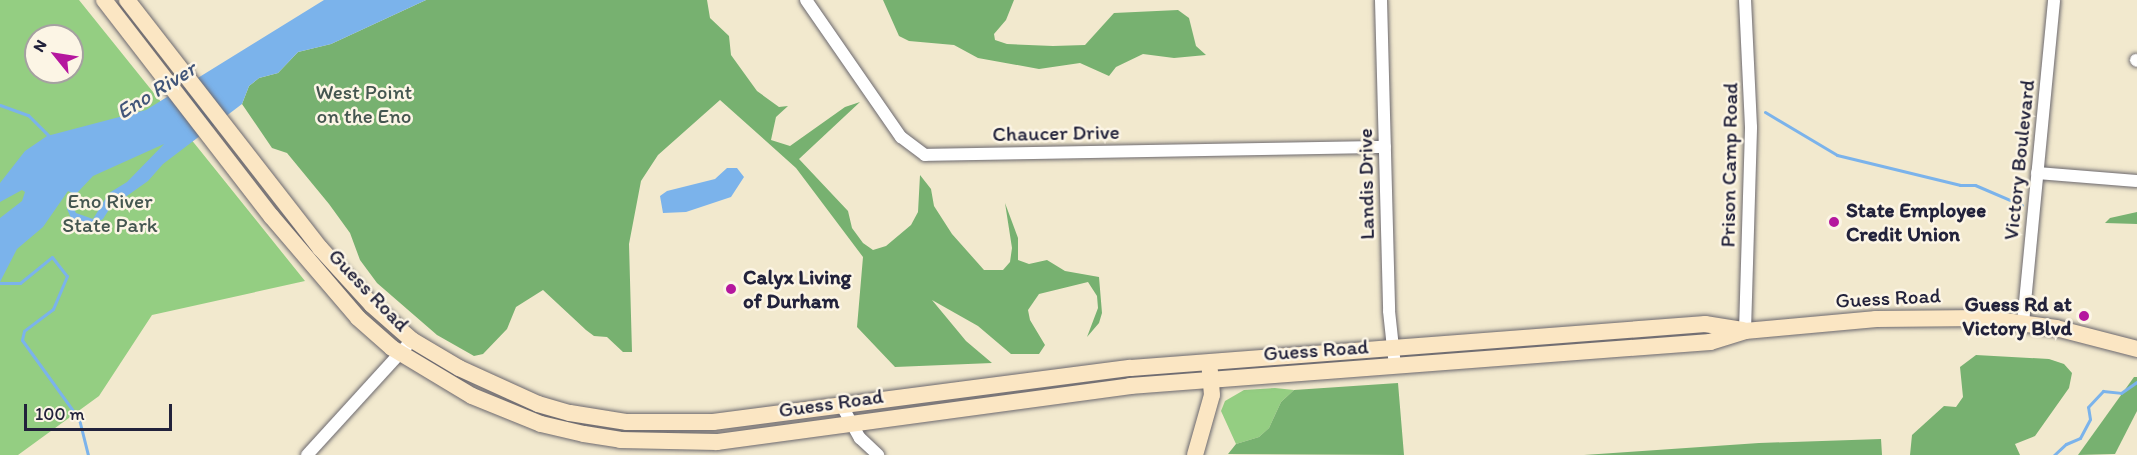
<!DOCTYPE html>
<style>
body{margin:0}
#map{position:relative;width:2137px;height:455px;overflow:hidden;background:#f2e9ce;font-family:Itim,sans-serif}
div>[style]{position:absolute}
.green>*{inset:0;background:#94ce82}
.forest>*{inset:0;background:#77b170}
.water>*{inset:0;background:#7bb3eb}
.stream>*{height:3px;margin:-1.5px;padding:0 1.5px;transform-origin:1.5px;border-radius:1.5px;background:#7bb3eb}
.roads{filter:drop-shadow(0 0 2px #6b686e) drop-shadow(0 0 2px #6b686e)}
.street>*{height:12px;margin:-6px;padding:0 6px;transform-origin:6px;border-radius:6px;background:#fff}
.secondary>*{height:16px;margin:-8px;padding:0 8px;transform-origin:8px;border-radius:8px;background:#fbe6c3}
.dots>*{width:16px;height:16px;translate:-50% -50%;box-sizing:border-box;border:3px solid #fcf5e5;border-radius:50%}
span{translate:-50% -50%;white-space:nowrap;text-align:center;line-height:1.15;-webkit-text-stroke:5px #fcf5e5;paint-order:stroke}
.park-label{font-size:21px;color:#445650}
.street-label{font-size:21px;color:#22223b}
.poi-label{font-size:21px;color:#22223b;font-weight:700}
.left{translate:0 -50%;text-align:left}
.right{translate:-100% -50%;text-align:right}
.water-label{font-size:22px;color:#415579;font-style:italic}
.north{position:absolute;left:24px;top:24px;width:60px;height:60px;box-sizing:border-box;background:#fcf5e5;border:2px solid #a5a1a1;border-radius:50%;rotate:300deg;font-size:16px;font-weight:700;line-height:24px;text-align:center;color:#22223b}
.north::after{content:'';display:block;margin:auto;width:21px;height:27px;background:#b5179e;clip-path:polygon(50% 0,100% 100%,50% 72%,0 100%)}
.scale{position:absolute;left:24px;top:404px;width:148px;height:27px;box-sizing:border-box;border:3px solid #22223b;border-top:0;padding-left:8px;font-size:18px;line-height:21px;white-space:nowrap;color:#22223b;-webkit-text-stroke:4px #fcf5e5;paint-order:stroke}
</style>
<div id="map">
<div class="green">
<div style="clip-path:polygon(evenodd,0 0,79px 0,305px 281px,152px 315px,99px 396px,18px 455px,0 455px,0 0,36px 36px,72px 36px,72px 72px,36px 72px,36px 36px)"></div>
<div style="clip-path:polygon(1275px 388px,1294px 390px,1281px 402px,1269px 428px,1259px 437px,1236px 444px,1221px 411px,1225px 401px,1244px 390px)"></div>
</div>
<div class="forest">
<div style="clip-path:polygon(426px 0,707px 0,710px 18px,729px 36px,731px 55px,757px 91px,779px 107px,788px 106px,776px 117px,771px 140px,790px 146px,845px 107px,860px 102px,799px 159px,848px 211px,852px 228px,863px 243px,873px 250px,886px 246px,911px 225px,918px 212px,920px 175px,931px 189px,934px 206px,952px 234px,984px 270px,1003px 270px,1010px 262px,1012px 248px,1005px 203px,1018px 238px,1018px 260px,1029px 264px,1047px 260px,1065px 271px,1099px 277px,1102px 313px,1099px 323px,1087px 337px,1098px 308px,1097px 296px,1088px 282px,1039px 294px,1028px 310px,1030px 320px,1045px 345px,1039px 354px,1011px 354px,978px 326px,932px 300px,966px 341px,992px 363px,895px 367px,857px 327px,863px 257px,796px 168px,720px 100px,658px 155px,641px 181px,629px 244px,632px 352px,623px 352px,607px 337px,594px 336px,586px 330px,543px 290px,516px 307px,507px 329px,483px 354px,474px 356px,437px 335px,377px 283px,360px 260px,350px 233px,329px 204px,287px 153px,272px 148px,242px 104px,249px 86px,259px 78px,278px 73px,298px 52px,331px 44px)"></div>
<div style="clip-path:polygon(883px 0,1014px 0,1006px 20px,994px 34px,995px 40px,1007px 44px,1053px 46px,1085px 45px,1114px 13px,1178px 10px,1189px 18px,1196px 46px,1206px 55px,1174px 58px,1143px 54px,1116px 67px,1109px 76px,1080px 63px,1039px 69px,978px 58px,954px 45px,909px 41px,899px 36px)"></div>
<div style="clip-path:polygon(2137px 212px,2137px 224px,2105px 223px,2110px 218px)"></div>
<div style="clip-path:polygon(1976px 355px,2049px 359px,2064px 364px,2072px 373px,2069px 388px,2035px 436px,2015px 444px,2020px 455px,1910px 455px,1912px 435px,1944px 406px,1956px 407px,1963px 397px,1960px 367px)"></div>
<div style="clip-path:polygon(2134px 377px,2137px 377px,2137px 411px,2115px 454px,2078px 455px)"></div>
<div style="clip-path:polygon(1398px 383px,1404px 455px,1228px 454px,1236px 444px,1259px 437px,1269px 428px,1281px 402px,1294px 390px)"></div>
<div style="clip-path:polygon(1881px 439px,1882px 455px,1584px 455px,1759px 443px)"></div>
</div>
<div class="water">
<div style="clip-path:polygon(evenodd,324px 0,426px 0,331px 44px,298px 52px,278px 73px,259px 78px,249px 86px,242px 104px,163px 164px,148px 181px,110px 208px,103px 219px,90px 226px,71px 218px,67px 209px,72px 193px,68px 191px,43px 227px,17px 249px,0 282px,0 218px,22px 201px,25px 192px,22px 190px,0 202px,0 183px,25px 151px,47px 136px,146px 110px,324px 0,164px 144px,127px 182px,109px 193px,93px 219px,76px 213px,73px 207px,77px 193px,93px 176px,164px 144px)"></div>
<div style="clip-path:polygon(727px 168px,737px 168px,744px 177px,731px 197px,686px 212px,663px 213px,660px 196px,667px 191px,715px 179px)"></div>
</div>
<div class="stream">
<div style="left:0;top:105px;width:30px;rotate:20deg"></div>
<div style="left:28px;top:115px;width:31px;rotate:45deg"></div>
<div style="left:1765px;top:112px;width:84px;rotate:30.8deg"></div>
<div style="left:1837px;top:155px;width:127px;rotate:13.7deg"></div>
<div style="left:1960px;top:185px;width:15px"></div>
<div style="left:1975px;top:185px;width:51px;rotate:23.1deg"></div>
<div style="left:0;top:283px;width:20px"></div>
<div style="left:20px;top:283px;width:41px;rotate:-39.1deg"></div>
<div style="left:52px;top:257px;width:24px;rotate:52deg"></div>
<div style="left:67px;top:276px;width:36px;rotate:113deg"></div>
<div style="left:53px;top:309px;width:36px;rotate:143deg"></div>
<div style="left:24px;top:331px;width:9px;rotate:103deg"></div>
<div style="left:22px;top:340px;width:97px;rotate:54.2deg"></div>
<div style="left:79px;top:419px;width:37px;rotate:76deg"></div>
<div style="left:2054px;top:455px;width:16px;rotate:-43deg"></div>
<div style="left:2066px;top:444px;width:15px;rotate:-23deg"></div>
<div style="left:2080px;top:438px;width:21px;rotate:-62deg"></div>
<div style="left:2090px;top:419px;width:12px;rotate:-99deg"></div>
<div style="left:2088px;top:407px;width:22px;rotate:-47deg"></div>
<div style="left:2103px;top:391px;width:18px;rotate:6deg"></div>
<div style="left:2121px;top:393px;width:19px;rotate:-35deg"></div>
</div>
<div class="roads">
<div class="street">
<div style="left:806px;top:0;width:167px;rotate:55.3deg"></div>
<div style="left:901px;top:137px;width:30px;rotate:37deg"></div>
<div style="left:925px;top:155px;width:460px;rotate:-1deg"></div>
<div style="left:1381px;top:0;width:311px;rotate:88.5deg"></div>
<div style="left:1389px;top:311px;width:55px;rotate:83.8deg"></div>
<div style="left:2136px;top:60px;width:1px;rotate:45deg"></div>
<div style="left:2037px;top:173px;width:100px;rotate:4.6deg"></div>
<div style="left:2023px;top:323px;width:324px;rotate:-84.5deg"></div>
<div style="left:1745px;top:331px;width:204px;rotate:-88.3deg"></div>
<div style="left:1751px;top:127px;width:127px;rotate:-92.7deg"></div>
<div style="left:842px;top:406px;width:37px;rotate:61deg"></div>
<div style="left:860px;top:438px;width:25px;rotate:43deg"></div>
<div style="left:307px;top:455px;width:156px;rotate:-47.6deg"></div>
</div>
<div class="secondary">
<div style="left:104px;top:0;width:273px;rotate:52.3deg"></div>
<div style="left:271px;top:216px;width:134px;rotate:49.5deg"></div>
<div style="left:358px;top:318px;width:45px;rotate:41.4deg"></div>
<div style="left:392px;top:348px;width:93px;rotate:31deg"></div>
<div style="left:472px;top:396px;width:74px;rotate:22.1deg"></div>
<div style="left:541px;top:424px;width:44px;rotate:13.1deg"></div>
<div style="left:584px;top:434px;width:36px;rotate:9deg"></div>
<div style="left:620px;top:440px;width:97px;rotate:1.2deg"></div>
<div style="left:717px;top:442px;width:417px;rotate:-7.7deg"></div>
<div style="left:1130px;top:386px;width:582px;rotate:-4.34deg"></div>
<div style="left:1710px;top:342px;width:37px;rotate:-17deg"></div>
<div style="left:1745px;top:331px;width:132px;rotate:-5.2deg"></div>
<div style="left:1876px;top:319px;width:107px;rotate:-0.5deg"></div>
<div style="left:1983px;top:318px;width:74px;rotate:7.8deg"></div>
<div style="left:2056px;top:328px;width:84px;rotate:14.5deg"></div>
<div style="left:127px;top:0;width:314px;rotate:52.1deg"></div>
<div style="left:320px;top:248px;width:77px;rotate:47.6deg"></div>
<div style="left:372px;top:305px;width:53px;rotate:41.2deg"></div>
<div style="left:412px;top:340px;width:55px;rotate:30.8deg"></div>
<div style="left:459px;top:368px;width:87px;rotate:24.5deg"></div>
<div style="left:538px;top:404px;width:33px;rotate:16deg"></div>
<div style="left:570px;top:413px;width:58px;rotate:9deg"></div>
<div style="left:627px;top:422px;width:86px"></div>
<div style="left:713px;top:422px;width:421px;rotate:-7.4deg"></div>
<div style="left:1131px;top:368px;width:576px;rotate:-4.38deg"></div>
<div style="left:1705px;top:324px;width:38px;rotate:9deg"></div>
<div style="left:1195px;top:455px;width:62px;rotate:-74.2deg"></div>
<div style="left:1212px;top:395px;width:25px;rotate:-95deg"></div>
</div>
</div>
<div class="dots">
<div style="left:1834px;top:222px;background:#b5179e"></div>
<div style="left:731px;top:289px;background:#b5179e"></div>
<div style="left:2084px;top:316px;background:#b5179e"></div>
</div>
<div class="park-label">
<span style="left:364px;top:104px">West Point<br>on the Eno</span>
<span style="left:110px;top:213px">Eno River<br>State Park</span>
</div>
<div class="street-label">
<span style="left:1056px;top:133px;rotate:-1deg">Chaucer Drive</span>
<span style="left:2019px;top:160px;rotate:-84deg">Victory Boulevard</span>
<span style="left:1729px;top:165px;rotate:-89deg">Prison Camp Road</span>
<span style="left:1366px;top:184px;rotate:-91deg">Landis Drive</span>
<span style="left:369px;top:290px;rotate:46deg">Guess Road</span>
<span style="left:1888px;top:298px;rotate:-3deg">Guess Road</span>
<span style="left:1316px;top:350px;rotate:-4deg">Guess Road</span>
<span style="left:831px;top:403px;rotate:-8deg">Guess Road</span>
</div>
<div class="poi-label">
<span class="left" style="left:1846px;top:222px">State Employee<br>Credit Union</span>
<span class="left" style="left:743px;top:289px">Calyx Living<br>of Durham</span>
<span class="right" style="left:2072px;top:316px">Guess Rd at<br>Victory Blvd</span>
</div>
<div class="water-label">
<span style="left:156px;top:90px;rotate:-32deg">Eno River</span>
</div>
<div class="north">N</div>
<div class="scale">100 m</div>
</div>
